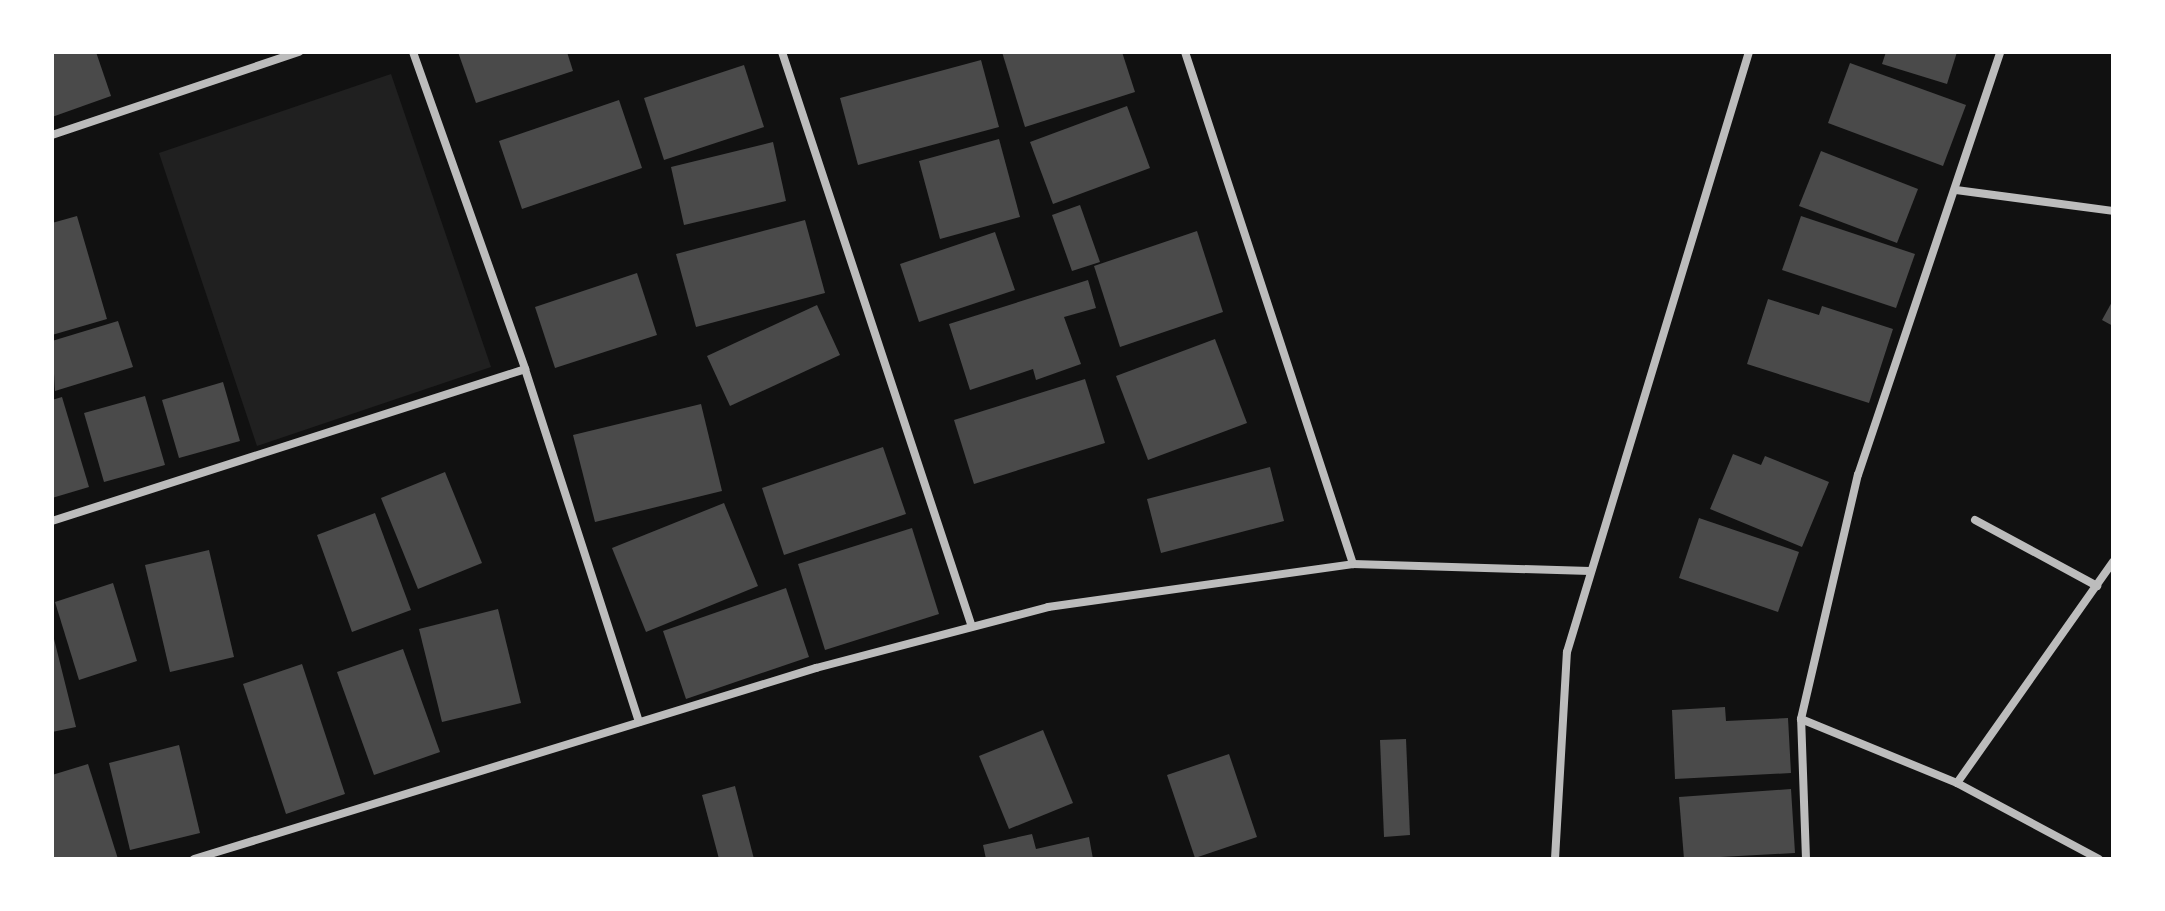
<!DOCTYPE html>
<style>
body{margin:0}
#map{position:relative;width:2165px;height:911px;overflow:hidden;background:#111;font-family:Lato,sans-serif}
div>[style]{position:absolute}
.green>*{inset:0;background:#202020}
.building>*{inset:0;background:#4a4a4a}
.minor>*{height:8px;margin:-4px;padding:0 4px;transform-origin:4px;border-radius:4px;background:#bcbcbc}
span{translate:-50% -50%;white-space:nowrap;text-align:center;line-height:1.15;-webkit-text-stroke:6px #fff;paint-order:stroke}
.frame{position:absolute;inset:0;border:54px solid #fff;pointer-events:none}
</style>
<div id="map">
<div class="green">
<div style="clip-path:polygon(391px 74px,491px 367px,257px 446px,159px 153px)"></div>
</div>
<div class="building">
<div style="clip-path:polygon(52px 52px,96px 52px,111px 96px,52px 117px)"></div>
<div style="clip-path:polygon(458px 52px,567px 52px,573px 71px,476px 103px)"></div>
<div style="clip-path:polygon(1002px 52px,1122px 52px,1135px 92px,1025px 127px)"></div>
<div style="clip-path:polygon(1886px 52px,1957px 52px,1947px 84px,1882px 64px)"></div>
<div style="clip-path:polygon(981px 60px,999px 127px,858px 165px,840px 98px)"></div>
<div style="clip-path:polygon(1850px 63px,1966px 105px,1943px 166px,1828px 123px)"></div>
<div style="clip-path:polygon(744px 65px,764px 127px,664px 160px,644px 98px)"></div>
<div style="clip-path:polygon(619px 100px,642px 168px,522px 209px,499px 141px)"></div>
<div style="clip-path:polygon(1127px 106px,1150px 168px,1053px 204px,1030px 142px)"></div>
<div style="clip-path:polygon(999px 139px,1020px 217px,940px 239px,919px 161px)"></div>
<div style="clip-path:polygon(773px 142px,786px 201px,684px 225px,671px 167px)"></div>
<div style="clip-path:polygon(1821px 151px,1918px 189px,1897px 243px,1799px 206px)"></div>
<div style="clip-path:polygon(1080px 205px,1100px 262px,1072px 271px,1052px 215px)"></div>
<div style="clip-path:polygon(77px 216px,107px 319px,52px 335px,52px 223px)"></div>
<div style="clip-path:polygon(1801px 216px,1915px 254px,1896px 308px,1782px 270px)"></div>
<div style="clip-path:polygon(805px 220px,825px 293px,696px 327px,676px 254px)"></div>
<div style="clip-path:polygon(1197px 231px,1223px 312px,1120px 347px,1094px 266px)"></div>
<div style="clip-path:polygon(995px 232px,1015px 290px,919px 322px,900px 264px)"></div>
<div style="clip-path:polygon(637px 273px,657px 335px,555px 368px,535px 307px)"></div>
<div style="clip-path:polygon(1088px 280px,1096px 308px,1064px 317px,1081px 364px,1036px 380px,1033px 369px,970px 390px,949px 324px)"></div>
<div style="clip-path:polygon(1768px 299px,1819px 315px,1822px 306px,1893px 329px,1869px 403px,1747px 364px)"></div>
<div style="clip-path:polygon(2113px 300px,2113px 326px,2102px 320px)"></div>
<div style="clip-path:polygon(817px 305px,840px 355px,730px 406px,707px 356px)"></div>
<div style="clip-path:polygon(118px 321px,133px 367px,55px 391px,52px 341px)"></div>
<div style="clip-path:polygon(1215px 339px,1247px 423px,1148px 460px,1116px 376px)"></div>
<div style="clip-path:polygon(1085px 379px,1105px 443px,974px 484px,954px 420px)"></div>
<div style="clip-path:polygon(223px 382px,240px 441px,179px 458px,162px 400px)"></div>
<div style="clip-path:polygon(145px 396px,165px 465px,104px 482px,84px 413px)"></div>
<div style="clip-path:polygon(62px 397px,89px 487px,52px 498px,52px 400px)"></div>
<div style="clip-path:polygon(701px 404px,722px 491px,595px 522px,573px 435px)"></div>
<div style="clip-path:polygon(883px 447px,906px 514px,784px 555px,762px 488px)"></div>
<div style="clip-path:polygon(1733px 454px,1761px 465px,1765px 456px,1829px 482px,1802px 547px,1710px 509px)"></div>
<div style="clip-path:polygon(1270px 467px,1284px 521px,1161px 553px,1147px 499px)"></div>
<div style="clip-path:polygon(445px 472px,482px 563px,418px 589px,381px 498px)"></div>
<div style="clip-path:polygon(724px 503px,758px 586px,646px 632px,612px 548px)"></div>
<div style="clip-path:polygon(375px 513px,411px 610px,352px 632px,317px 535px)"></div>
<div style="clip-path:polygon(1699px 518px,1799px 552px,1778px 612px,1679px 578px)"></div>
<div style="clip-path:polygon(912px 528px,939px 614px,825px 650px,798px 564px)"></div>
<div style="clip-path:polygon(209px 550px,234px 657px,170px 672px,145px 565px)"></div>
<div style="clip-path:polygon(113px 583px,137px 661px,79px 680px,55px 602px)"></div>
<div style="clip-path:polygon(786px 588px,809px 657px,686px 699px,663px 631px)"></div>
<div style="clip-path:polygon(498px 609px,521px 703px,442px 722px,419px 629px)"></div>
<div style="clip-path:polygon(52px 631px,76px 727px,52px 732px)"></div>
<div style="clip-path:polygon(403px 649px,440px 752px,374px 775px,337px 672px)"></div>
<div style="clip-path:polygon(302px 664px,345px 794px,286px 814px,243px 684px)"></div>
<div style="clip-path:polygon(1725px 707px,1726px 721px,1788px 718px,1791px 773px,1675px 779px,1672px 710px)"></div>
<div style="clip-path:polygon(1043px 730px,1073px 803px,1009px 829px,979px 756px)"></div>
<div style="clip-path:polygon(1406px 739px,1410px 835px,1384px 837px,1380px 740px)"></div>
<div style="clip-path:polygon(179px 745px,200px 833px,130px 850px,109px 763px)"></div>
<div style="clip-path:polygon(1229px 754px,1257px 837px,1195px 858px,1167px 775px)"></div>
<div style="clip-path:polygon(88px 764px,118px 859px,52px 859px,52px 775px)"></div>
<div style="clip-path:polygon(735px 786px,754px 859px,719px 859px,702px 795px)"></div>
<div style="clip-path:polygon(1791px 789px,1795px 853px,1684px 859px,1679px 797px)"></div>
<div style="clip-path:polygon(1032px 834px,1036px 849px,1089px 837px,1093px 859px,986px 859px,983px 845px)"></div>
</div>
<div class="minor">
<div style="left:413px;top:52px;width:336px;rotate:70.5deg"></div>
<div style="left:525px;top:369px;width:371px;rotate:72.1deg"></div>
<div style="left:782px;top:52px;width:602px;rotate:71.72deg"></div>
<div style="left:1185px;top:52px;width:539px;rotate:71.83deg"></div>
<div style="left:52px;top:135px;width:261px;rotate:-18.6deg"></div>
<div style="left:1956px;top:190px;width:158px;rotate:7.6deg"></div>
<div style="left:1975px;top:520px;width:139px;rotate:28.4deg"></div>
<div style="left:52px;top:521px;width:497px;rotate:-17.8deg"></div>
<div style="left:1801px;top:719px;width:169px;rotate:22.3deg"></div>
<div style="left:1957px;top:783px;width:161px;rotate:28.2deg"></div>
<div style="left:1957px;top:783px;width:271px;rotate:-54.8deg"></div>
<div style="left:194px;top:859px;width:651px;rotate:-17.07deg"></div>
<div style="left:816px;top:668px;width:240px;rotate:-14.7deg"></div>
<div style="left:1048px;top:607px;width:308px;rotate:-8deg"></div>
<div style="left:1353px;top:564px;width:237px;rotate:1.7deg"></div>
<div style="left:1555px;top:859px;width:207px;rotate:-86.7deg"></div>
<div style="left:1567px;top:652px;width:627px;rotate:-73.13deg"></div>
<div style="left:1806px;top:859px;width:140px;rotate:-92deg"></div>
<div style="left:1801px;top:719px;width:251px;rotate:-76.9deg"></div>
<div style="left:1858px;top:475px;width:446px;rotate:-71.4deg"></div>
</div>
<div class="frame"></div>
</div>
